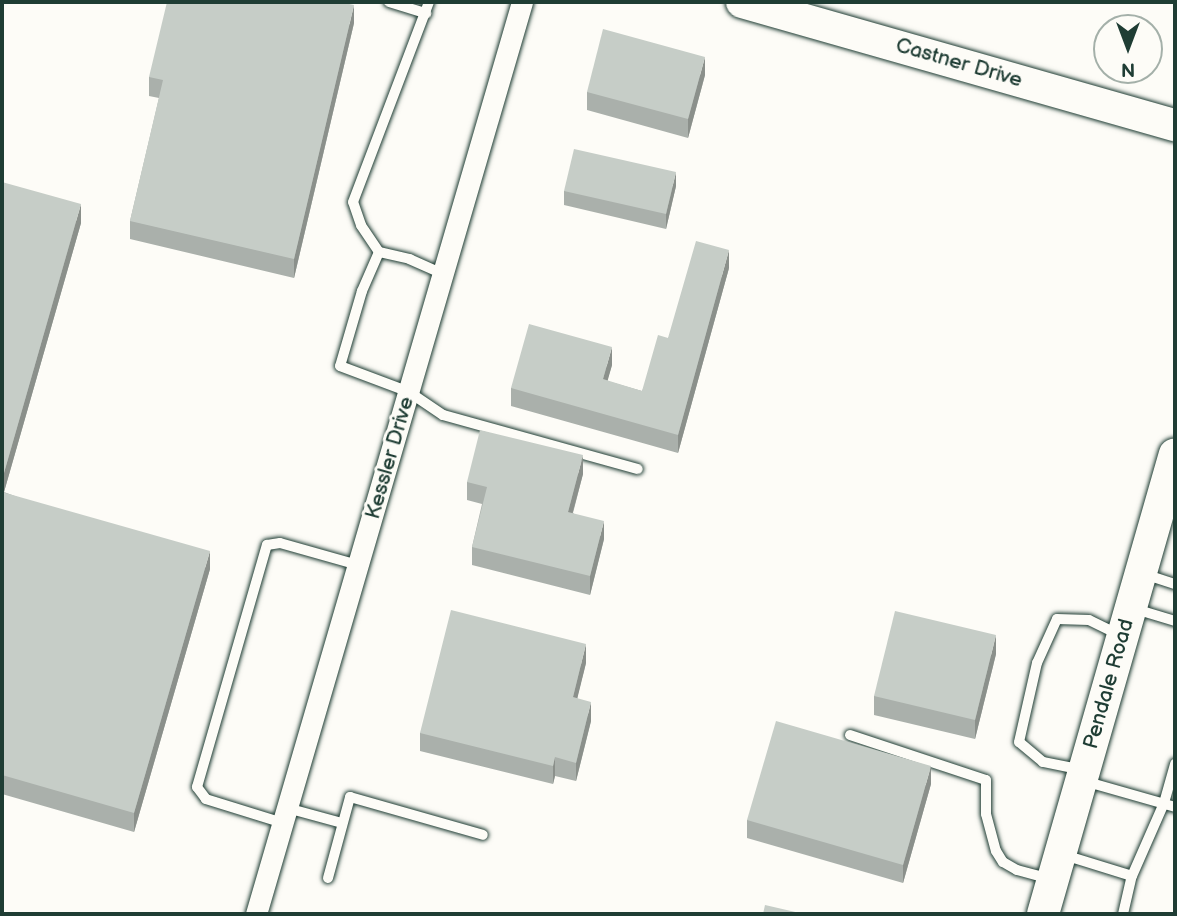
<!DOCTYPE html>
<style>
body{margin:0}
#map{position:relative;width:1177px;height:916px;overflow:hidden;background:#fdfcf7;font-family:"Balsamiq Sans",sans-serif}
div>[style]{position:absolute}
.roads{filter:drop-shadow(0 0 2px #1f3d34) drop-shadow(0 0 2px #1f3d34)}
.lane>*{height:10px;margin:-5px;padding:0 5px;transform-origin:5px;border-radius:5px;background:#fdfcf7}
.street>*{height:21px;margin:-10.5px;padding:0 10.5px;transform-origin:10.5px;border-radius:10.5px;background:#fdfcf7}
.secondary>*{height:32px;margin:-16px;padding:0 16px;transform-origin:16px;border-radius:16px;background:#fdfcf7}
.wall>*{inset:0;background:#aab0ab}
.shaded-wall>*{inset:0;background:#8b908b}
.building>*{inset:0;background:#c6cdc7}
span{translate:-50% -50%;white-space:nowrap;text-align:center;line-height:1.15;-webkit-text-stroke:6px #fdfcf7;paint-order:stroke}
.street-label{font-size:21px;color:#1f3d34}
.frame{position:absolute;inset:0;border:4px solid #1f3d34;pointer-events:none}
.north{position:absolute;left:1093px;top:14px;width:70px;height:70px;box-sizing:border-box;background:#fdfcf7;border:2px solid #a4b0a9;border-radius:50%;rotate:180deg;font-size:19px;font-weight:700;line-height:28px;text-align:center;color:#1f3d34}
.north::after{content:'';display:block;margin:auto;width:24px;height:32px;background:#1f3d34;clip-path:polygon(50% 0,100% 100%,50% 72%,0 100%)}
</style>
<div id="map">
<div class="roads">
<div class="lane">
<div style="left:389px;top:2px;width:39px;rotate:17deg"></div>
<div style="left:379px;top:252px;width:32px;rotate:-124deg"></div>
<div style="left:361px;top:225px;width:24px;rotate:-109deg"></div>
<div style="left:353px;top:202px;width:214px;rotate:-69.2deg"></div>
<div style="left:443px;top:274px;width:36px;rotate:-156deg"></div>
<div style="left:410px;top:259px;width:32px;rotate:-167deg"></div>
<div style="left:379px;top:252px;width:43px;rotate:113.6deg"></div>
<div style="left:362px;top:291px;width:78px;rotate:106.3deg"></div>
<div style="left:340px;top:366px;width:74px;rotate:20.6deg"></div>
<div style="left:409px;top:392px;width:41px;rotate:34.1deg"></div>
<div style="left:443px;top:415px;width:202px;rotate:15.5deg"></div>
<div style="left:1144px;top:574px;width:33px;rotate:18deg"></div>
<div style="left:1132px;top:608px;width:45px;rotate:16.8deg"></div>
<div style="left:850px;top:735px;width:143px;rotate:18.3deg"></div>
<div style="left:986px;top:780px;width:34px;rotate:90deg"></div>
<div style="left:986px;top:814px;width:38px;rotate:75deg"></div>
<div style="left:996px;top:851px;width:13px;rotate:58deg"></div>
<div style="left:1003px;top:862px;width:16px;rotate:30deg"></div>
<div style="left:1017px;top:870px;width:34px;rotate:15deg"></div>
<div style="left:1083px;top:770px;width:41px;rotate:-168.7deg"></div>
<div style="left:1043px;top:762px;width:31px;rotate:-140deg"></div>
<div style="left:1019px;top:742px;width:81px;rotate:-77.2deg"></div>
<div style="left:1037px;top:663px;width:48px;rotate:-65.6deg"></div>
<div style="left:1057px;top:619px;width:32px;rotate:2deg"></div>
<div style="left:1089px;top:620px;width:34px;rotate:26deg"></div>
<div style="left:1084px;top:781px;width:95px;rotate:15.9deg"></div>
<div style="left:287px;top:808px;width:57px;rotate:15.3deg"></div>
<div style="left:283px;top:823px;width:81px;rotate:-162.7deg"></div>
<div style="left:206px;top:799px;width:15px;rotate:-127deg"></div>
<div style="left:197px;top:787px;width:252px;rotate:-73.9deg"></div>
<div style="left:267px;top:545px;width:13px;rotate:-9deg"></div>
<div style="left:280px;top:543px;width:81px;rotate:15.8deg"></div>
<div style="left:1061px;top:854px;width:74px;rotate:17.2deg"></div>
<div style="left:328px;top:878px;width:84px;rotate:-74.8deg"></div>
<div style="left:350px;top:797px;width:138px;rotate:15.9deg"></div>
<div style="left:1123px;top:914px;width:39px;rotate:-77deg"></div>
<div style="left:1132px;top:876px;width:80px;rotate:-66.3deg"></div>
<div style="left:1164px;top:803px;width:41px;rotate:-74.2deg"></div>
</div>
<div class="street">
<div style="left:256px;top:914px;width:950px;rotate:-73.74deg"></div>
</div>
<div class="secondary">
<div style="left:742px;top:2px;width:450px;rotate:15.9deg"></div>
<div style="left:1043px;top:914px;width:478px;rotate:-74deg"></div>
</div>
</div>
<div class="wall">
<div style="clip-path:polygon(354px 23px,294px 278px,130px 239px,130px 221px,159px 98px,149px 96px,149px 77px)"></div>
<div style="clip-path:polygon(705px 75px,688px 138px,587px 110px,587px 92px)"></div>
<div style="clip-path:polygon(2px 182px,81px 223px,4px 492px,210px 569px,134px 832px,2px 794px)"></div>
<div style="clip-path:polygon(676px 186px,666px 229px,564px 205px,564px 191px)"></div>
<div style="clip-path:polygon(729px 268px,678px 453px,511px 406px,511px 388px,612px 365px,607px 381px,642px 391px,668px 338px)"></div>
<div style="clip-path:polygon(583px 474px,573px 513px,604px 539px,590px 595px,472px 565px,472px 547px,482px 504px,467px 500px,467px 482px)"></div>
<div style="clip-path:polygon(996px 654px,975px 739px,874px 715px,874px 696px)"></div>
<div style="clip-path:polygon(586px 663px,577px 698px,591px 721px,576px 781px,555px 776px,553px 784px,420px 751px,420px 733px)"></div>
<div style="clip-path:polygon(931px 784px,903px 883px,747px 838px,747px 820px)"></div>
</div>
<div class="shaded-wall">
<div style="clip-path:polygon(354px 5px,354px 23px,294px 278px,294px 259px)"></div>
<div style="clip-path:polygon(705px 57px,705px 75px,688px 138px,688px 119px)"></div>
<div style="clip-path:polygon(676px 172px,676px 186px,666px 229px,666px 214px)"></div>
<div style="clip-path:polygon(81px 204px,81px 223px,2px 499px,2px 480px)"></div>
<div style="clip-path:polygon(729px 250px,729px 268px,678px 453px,678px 435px)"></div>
<div style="clip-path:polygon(612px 347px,612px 365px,603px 397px,603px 379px)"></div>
<div style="clip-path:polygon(583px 455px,583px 474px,568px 530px,568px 512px)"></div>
<div style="clip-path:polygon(604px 521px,604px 539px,590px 595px,590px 576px)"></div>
<div style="clip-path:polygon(210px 551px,210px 569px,134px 832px,134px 813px)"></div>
<div style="clip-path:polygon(996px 635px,996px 654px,975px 739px,975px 720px)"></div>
<div style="clip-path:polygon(586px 644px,586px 663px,573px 716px,573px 697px)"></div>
<div style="clip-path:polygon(591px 702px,591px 721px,576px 781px,576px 763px)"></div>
<div style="clip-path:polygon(555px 757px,555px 776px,553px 784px,553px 766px)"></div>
<div style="clip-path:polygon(931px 766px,931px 784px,903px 883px,903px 865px)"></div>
</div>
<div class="building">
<div style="clip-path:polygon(167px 2px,340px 2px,354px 5px,294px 259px,130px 221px,163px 80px,149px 77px)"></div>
<div style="clip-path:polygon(603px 29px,705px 57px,688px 119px,587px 92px)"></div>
<div style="clip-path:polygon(574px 149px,676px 172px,666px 214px,564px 191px)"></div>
<div style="clip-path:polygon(2px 182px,81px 204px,2px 480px)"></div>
<div style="clip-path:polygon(696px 241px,729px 250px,678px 435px,511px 388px,529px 324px,612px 347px,603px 379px,642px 391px,658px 335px,668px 338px)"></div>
<div style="clip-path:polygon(480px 430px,583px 455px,568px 512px,604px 521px,590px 576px,472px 547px,487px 487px,467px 482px)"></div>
<div style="clip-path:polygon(2px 492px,210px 551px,134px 813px,2px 775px)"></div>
<div style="clip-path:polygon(451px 610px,586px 644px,573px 697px,591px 702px,576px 763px,555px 757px,553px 766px,420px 733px)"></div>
<div style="clip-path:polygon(895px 611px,996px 635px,975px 720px,874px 696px)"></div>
<div style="clip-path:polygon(776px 721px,931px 766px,903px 865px,747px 820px)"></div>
<div style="clip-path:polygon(765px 905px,804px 914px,763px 914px)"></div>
</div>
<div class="street-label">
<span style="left:959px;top:63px;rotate:16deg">Castner Drive</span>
<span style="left:390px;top:458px;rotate:-74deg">Kessler Drive</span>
<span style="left:1109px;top:684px;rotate:-74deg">Pendale Road</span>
</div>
<div class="frame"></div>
<div class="north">N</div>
</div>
